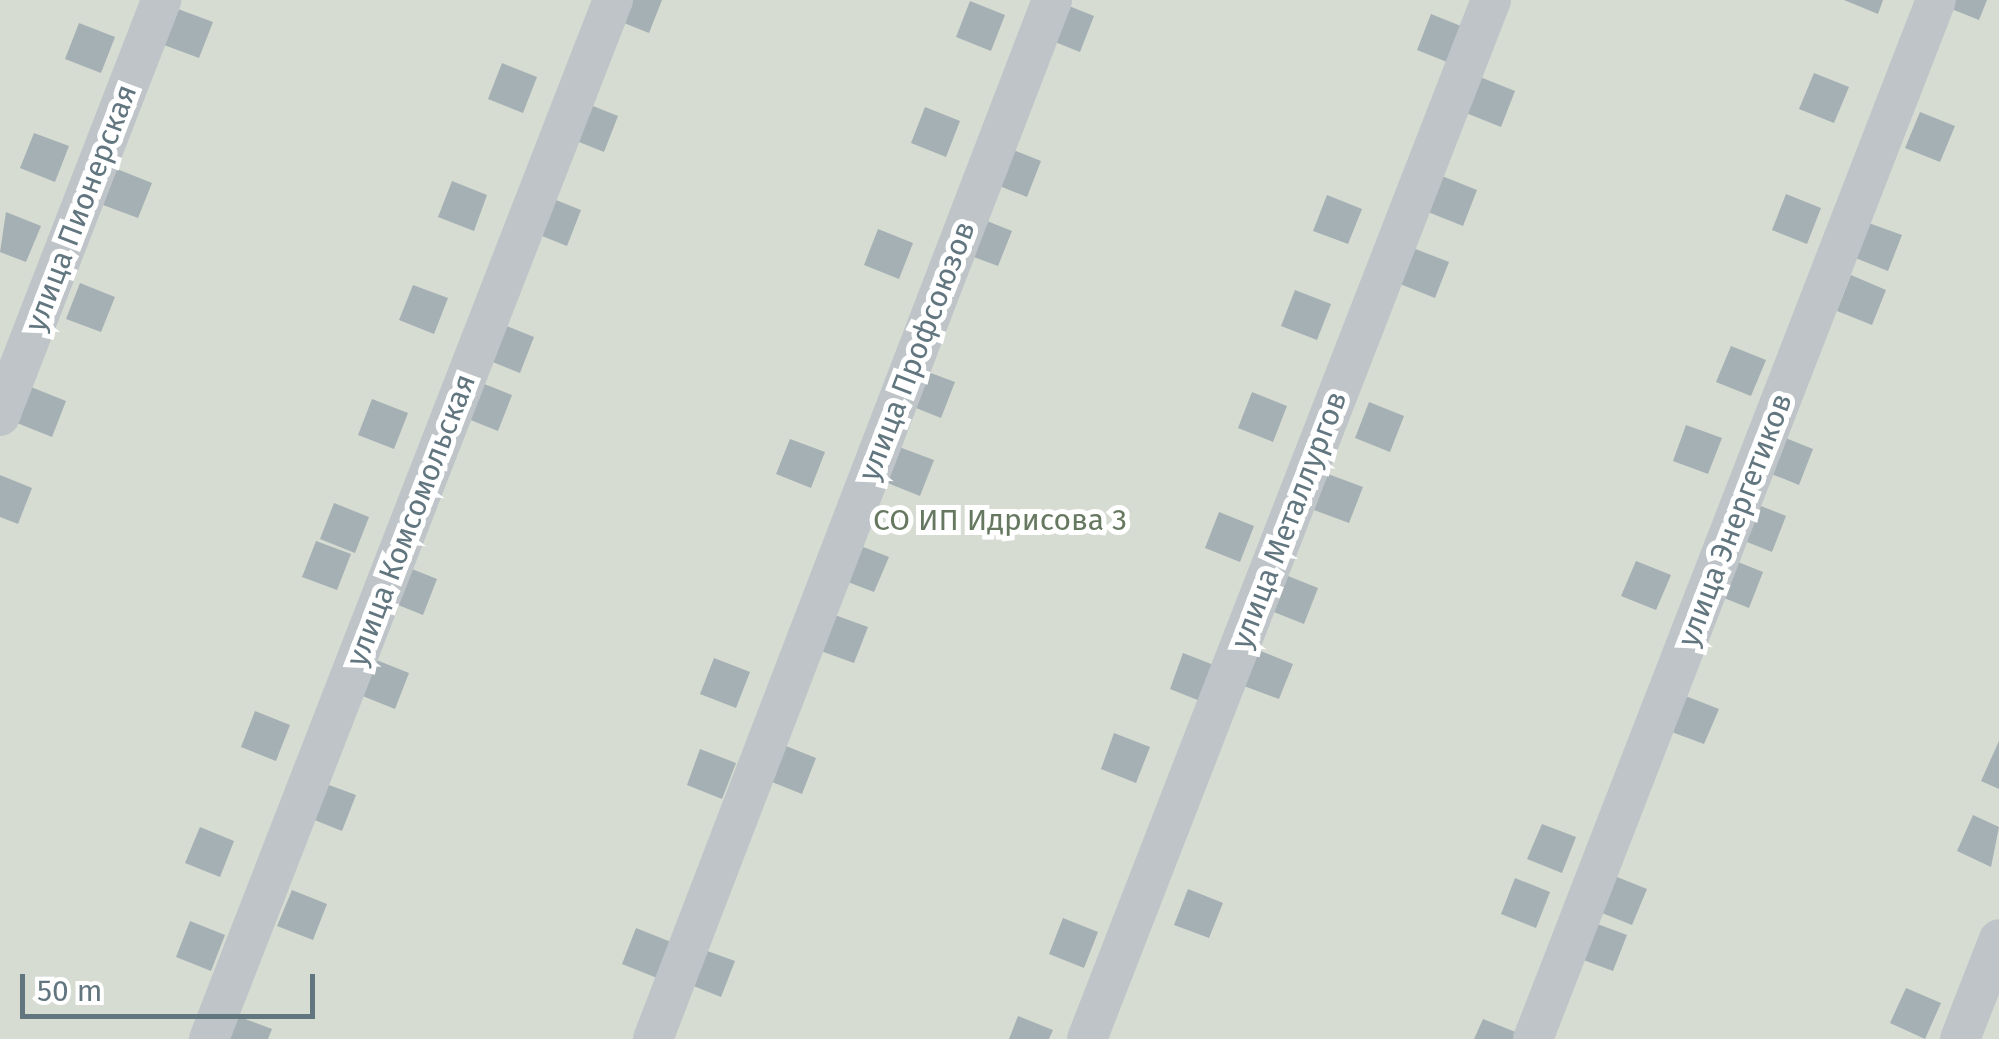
<!DOCTYPE html>
<meta charset="utf-8">
<style>
body{margin:0}
#map{position:relative;width:1999px;height:1039px;overflow:hidden;background:#f7f7f4;font-family:"Fira Sans",sans-serif}
div>[style]{position:absolute}
.green>*{inset:0;background:#d7dcd3}
.building>*{inset:0;background:#a5b0b4}
.street>*{height:40px;margin:-20px;padding:0 20px;transform-origin:20px;border-radius:20px;background:#bec4c7}
span{translate:-50% -50%;white-space:nowrap;text-align:center;line-height:1.15;-webkit-text-stroke:10px #fff;paint-order:stroke}
.street-label{font-size:30px;color:#627680}
.park-label{font-size:30px;color:#677861}
.scale{position:absolute;left:20px;top:974px;width:295px;height:45px;box-sizing:border-box;border:5px solid #627680;border-top:0;padding-left:12px;font-size:30px;line-height:35px;white-space:nowrap;color:#627680;-webkit-text-stroke:8px #fff;paint-order:stroke}
</style>
<div id="map">
<div class="green">
<div style="clip-path:polygon(0 0,1999px 0,1999px 1039px,0 1039px)"></div>
</div>
<div class="building">
<div style="clip-path:polygon(621px 0,662px 0,649px 33px,614px 19px)"></div>
<div style="clip-path:polygon(1844px 0,1883px 0,1878px 14px)"></div>
<div style="clip-path:polygon(1946px 0,1987px 0,1979px 20px,1944px 6px)"></div>
<div style="clip-path:polygon(970px 1px,1005px 15px,991px 51px,956px 37px)"></div>
<div style="clip-path:polygon(1059px 2px,1094px 16px,1080px 52px,1045px 38px)"></div>
<div style="clip-path:polygon(178px 9px,213px 22px,199px 58px,164px 45px)"></div>
<div style="clip-path:polygon(1431px 14px,1466px 28px,1452px 64px,1417px 50px)"></div>
<div style="clip-path:polygon(79px 23px,115px 37px,101px 73px,65px 59px)"></div>
<div style="clip-path:polygon(502px 63px,537px 77px,523px 113px,488px 99px)"></div>
<div style="clip-path:polygon(1814px 73px,1849px 87px,1834px 123px,1799px 109px)"></div>
<div style="clip-path:polygon(1480px 77px,1515px 91px,1501px 127px,1466px 113px)"></div>
<div style="clip-path:polygon(583px 102px,618px 116px,604px 152px,569px 138px)"></div>
<div style="clip-path:polygon(925px 107px,960px 121px,946px 157px,911px 143px)"></div>
<div style="clip-path:polygon(1920px 112px,1955px 126px,1940px 162px,1905px 148px)"></div>
<div style="clip-path:polygon(34px 133px,69px 146px,55px 182px,20px 168px)"></div>
<div style="clip-path:polygon(1006px 147px,1041px 161px,1027px 197px,992px 183px)"></div>
<div style="clip-path:polygon(117px 169px,152px 183px,138px 218px,103px 205px)"></div>
<div style="clip-path:polygon(1442px 176px,1477px 190px,1463px 226px,1428px 212px)"></div>
<div style="clip-path:polygon(452px 181px,487px 195px,474px 231px,438px 217px)"></div>
<div style="clip-path:polygon(1786px 194px,1821px 208px,1807px 244px,1772px 230px)"></div>
<div style="clip-path:polygon(1327px 195px,1362px 209px,1348px 244px,1313px 231px)"></div>
<div style="clip-path:polygon(546px 196px,581px 210px,567px 246px,532px 232px)"></div>
<div style="clip-path:polygon(6px 212px,41px 226px,26px 262px,0 252px)"></div>
<div style="clip-path:polygon(977px 217px,1012px 231px,998px 266px,963px 253px)"></div>
<div style="clip-path:polygon(1866px 222px,1902px 235px,1888px 271px,1853px 257px)"></div>
<div style="clip-path:polygon(878px 229px,913px 243px,899px 279px,864px 265px)"></div>
<div style="clip-path:polygon(1413px 248px,1449px 262px,1435px 298px,1400px 284px)"></div>
<div style="clip-path:polygon(1851px 275px,1886px 290px,1872px 325px,1837px 311px)"></div>
<div style="clip-path:polygon(80px 283px,115px 297px,101px 332px,66px 319px)"></div>
<div style="clip-path:polygon(413px 285px,448px 298px,434px 334px,399px 320px)"></div>
<div style="clip-path:polygon(1295px 290px,1331px 304px,1317px 340px,1281px 326px)"></div>
<div style="clip-path:polygon(499px 323px,534px 337px,520px 373px,485px 359px)"></div>
<div style="clip-path:polygon(1731px 346px,1766px 360px,1751px 396px,1716px 382px)"></div>
<div style="clip-path:polygon(920px 369px,955px 382px,941px 418px,906px 404px)"></div>
<div style="clip-path:polygon(477px 381px,512px 395px,498px 431px,463px 417px)"></div>
<div style="clip-path:polygon(31px 387px,66px 401px,52px 437px,17px 423px)"></div>
<div style="clip-path:polygon(1252px 392px,1287px 406px,1273px 442px,1238px 428px)"></div>
<div style="clip-path:polygon(372px 399px,408px 413px,394px 449px,358px 435px)"></div>
<div style="clip-path:polygon(1369px 402px,1404px 416px,1390px 452px,1355px 438px)"></div>
<div style="clip-path:polygon(1686px 425px,1722px 438px,1708px 474px,1673px 461px)"></div>
<div style="clip-path:polygon(1778px 435px,1813px 449px,1799px 485px,1764px 471px)"></div>
<div style="clip-path:polygon(790px 439px,825px 452px,811px 488px,776px 474px)"></div>
<div style="clip-path:polygon(899px 447px,934px 460px,920px 496px,885px 482px)"></div>
<div style="clip-path:polygon(1328px 474px,1363px 487px,1349px 523px,1314px 510px)"></div>
<div style="clip-path:polygon(0 475px,32px 488px,18px 524px,0 517px)"></div>
<div style="clip-path:polygon(1751px 502px,1786px 516px,1772px 552px,1737px 538px)"></div>
<div style="clip-path:polygon(334px 503px,369px 517px,355px 553px,320px 539px)"></div>
<div style="clip-path:polygon(1219px 512px,1254px 526px,1240px 562px,1205px 548px)"></div>
<div style="clip-path:polygon(316px 541px,351px 554px,337px 590px,302px 577px)"></div>
<div style="clip-path:polygon(853px 543px,889px 557px,874px 592px,840px 579px)"></div>
<div style="clip-path:polygon(1728px 558px,1763px 572px,1749px 608px,1714px 594px)"></div>
<div style="clip-path:polygon(1636px 561px,1671px 575px,1656px 610px,1621px 596px)"></div>
<div style="clip-path:polygon(402px 565px,437px 579px,423px 615px,388px 601px)"></div>
<div style="clip-path:polygon(1283px 574px,1318px 588px,1304px 624px,1269px 610px)"></div>
<div style="clip-path:polygon(832px 614px,868px 627px,854px 663px,818px 650px)"></div>
<div style="clip-path:polygon(1258px 650px,1293px 664px,1279px 699px,1244px 686px)"></div>
<div style="clip-path:polygon(1183px 653px,1219px 667px,1205px 703px,1170px 689px)"></div>
<div style="clip-path:polygon(714px 658px,750px 672px,736px 708px,700px 694px)"></div>
<div style="clip-path:polygon(374px 659px,409px 673px,395px 709px,360px 695px)"></div>
<div style="clip-path:polygon(1683px 695px,1719px 709px,1704px 744px,1669px 731px)"></div>
<div style="clip-path:polygon(255px 711px,290px 725px,276px 761px,241px 747px)"></div>
<div style="clip-path:polygon(1114px 733px,1150px 747px,1136px 783px,1101px 769px)"></div>
<div style="clip-path:polygon(1999px 741px,1999px 789px,1981px 781px)"></div>
<div style="clip-path:polygon(781px 744px,816px 758px,802px 794px,767px 780px)"></div>
<div style="clip-path:polygon(700px 749px,736px 763px,722px 799px,687px 785px)"></div>
<div style="clip-path:polygon(321px 782px,356px 795px,342px 831px,307px 817px)"></div>
<div style="clip-path:polygon(1973px 815px,1999px 827px,1991px 867px,1957px 851px)"></div>
<div style="clip-path:polygon(1542px 824px,1576px 837px,1562px 873px,1527px 859px)"></div>
<div style="clip-path:polygon(200px 827px,234px 841px,220px 877px,185px 863px)"></div>
<div style="clip-path:polygon(1612px 875px,1647px 889px,1632px 925px,1597px 911px)"></div>
<div style="clip-path:polygon(1515px 878px,1550px 892px,1536px 928px,1501px 914px)"></div>
<div style="clip-path:polygon(1188px 889px,1223px 903px,1209px 938px,1174px 925px)"></div>
<div style="clip-path:polygon(292px 890px,327px 904px,313px 940px,277px 926px)"></div>
<div style="clip-path:polygon(1063px 918px,1098px 932px,1084px 968px,1049px 954px)"></div>
<div style="clip-path:polygon(190px 921px,225px 935px,211px 971px,176px 957px)"></div>
<div style="clip-path:polygon(1592px 922px,1627px 935px,1613px 971px,1578px 958px)"></div>
<div style="clip-path:polygon(636px 928px,671px 942px,657px 978px,622px 964px)"></div>
<div style="clip-path:polygon(699px 948px,735px 961px,721px 997px,686px 983px)"></div>
<div style="clip-path:polygon(1906px 988px,1941px 1003px,1925px 1039px,1890px 1023px)"></div>
<div style="clip-path:polygon(237px 1016px,272px 1029px,268px 1039px,228px 1039px)"></div>
<div style="clip-path:polygon(1018px 1016px,1053px 1030px,1049px 1039px,1009px 1039px)"></div>
<div style="clip-path:polygon(1483px 1019px,1518px 1033px,1515px 1039px,1474px 1039px)"></div>
</div>
<div class="street">
<div style="left:0;top:416px;width:446px;rotate:-68.8deg"></div>
<div style="left:209px;top:1039px;width:1115px;rotate:-68.75deg"></div>
<div style="left:653px;top:1039px;width:1113px;rotate:-68.99deg"></div>
<div style="left:1087px;top:1039px;width:1115px;rotate:-68.75deg"></div>
<div style="left:1533px;top:1039px;width:1114px;rotate:-68.8deg"></div>
<div style="left:1960px;top:1039px;width:107px;rotate:-68.7deg"></div>
</div>
<div class="street-label">
<span style="left:81px;top:208px;rotate:-69deg">улица Пионерская</span>
<span style="left:917px;top:351px;rotate:-69deg">улица Профсоюзов</span>
<span style="left:411px;top:520px;rotate:-69deg">улица Комсомольская</span>
<span style="left:1289px;top:520px;rotate:-69deg">улица Металлургов</span>
<span style="left:1735px;top:520px;rotate:-69deg">улица Энергетиков</span>
</div>
<div class="park-label">
<span style="left:1000px;top:520px">СО ИП Идрисова 3</span>
</div>
<div class="scale">50 m</div>
</div>
